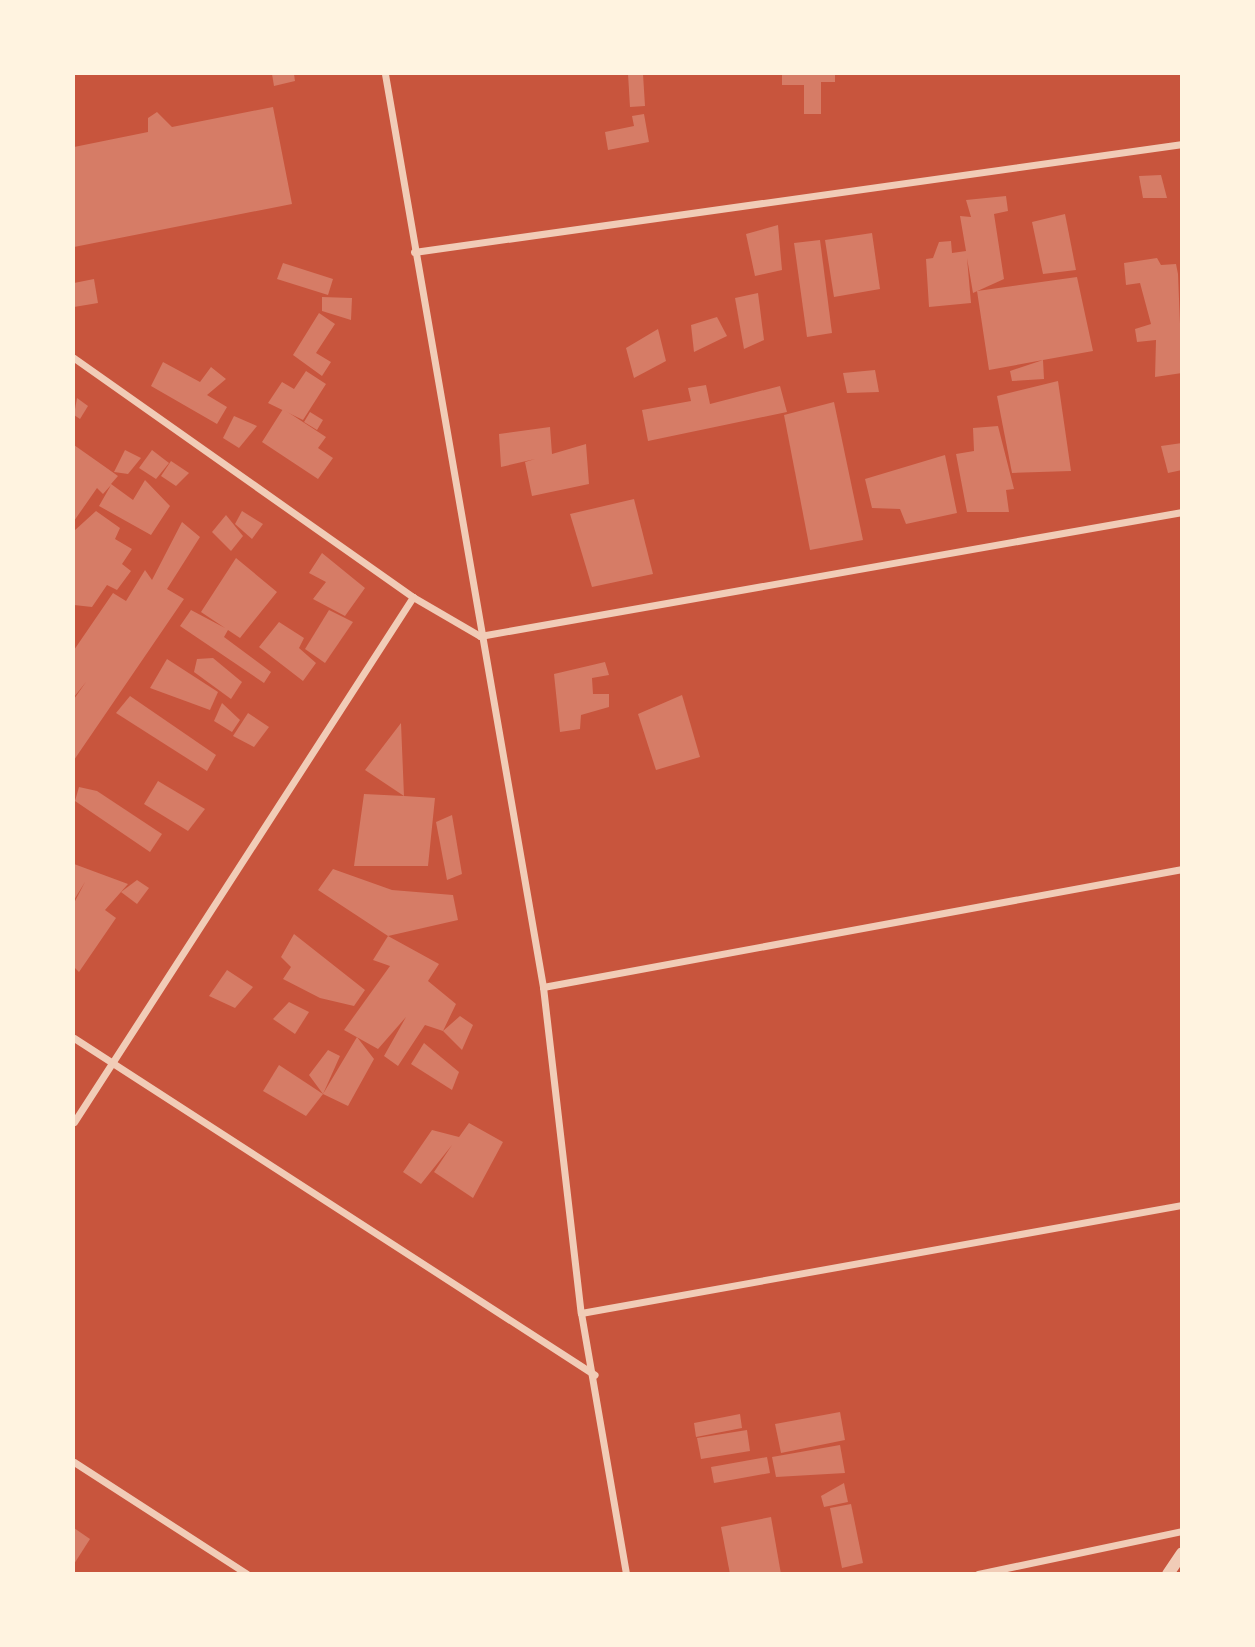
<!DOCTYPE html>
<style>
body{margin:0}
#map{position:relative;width:1255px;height:1647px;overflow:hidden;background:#c8553d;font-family:Merriweather,serif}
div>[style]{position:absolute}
.building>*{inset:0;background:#d67c66}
.minor>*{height:7px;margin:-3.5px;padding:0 3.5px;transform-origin:3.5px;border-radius:3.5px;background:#f1ccb7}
.tertiary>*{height:12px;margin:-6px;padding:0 6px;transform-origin:6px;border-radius:6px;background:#f1ccb7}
span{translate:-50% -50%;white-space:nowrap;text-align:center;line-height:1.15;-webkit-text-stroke:6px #fff3e0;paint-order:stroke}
.frame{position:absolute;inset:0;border:75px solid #fff3e0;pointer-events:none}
</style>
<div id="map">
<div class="building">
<div style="clip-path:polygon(272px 74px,294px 74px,295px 81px,274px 86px)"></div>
<div style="clip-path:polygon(628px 74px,643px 74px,645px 106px,630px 107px)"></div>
<div style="clip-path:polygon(782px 74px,835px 74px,835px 82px,821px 82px,821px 114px,804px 114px,804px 85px,782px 85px)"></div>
<div style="clip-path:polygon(273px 107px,292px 204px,74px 247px,74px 147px,148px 132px,148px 118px,157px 112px,172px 127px)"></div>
<div style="clip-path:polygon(644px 114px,649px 142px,608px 150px,605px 132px,634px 126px,632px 116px)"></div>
<div style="clip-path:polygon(1161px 175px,1167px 198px,1143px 198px,1139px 176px)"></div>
<div style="clip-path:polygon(1006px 196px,1008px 211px,994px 214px,1004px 279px,973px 293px,967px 258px,971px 303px,929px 307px,926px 259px,933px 258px,939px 242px,951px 241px,952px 253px,966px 251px,960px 216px,971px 217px,966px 200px)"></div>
<div style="clip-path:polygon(1065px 214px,1076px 270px,1043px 274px,1032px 222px)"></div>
<div style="clip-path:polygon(778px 225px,782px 270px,755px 276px,746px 234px)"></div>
<div style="clip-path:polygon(872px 233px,880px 289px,834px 297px,825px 240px)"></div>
<div style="clip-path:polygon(820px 240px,832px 333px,807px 337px,794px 243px)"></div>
<div style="clip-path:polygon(1157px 258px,1161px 265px,1176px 264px,1178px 274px,1182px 373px,1155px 377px,1156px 340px,1137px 342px,1135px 329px,1151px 324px,1140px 283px,1126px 285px,1124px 263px)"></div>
<div style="clip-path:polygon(283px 263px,333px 279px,328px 295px,277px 279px)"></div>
<div style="clip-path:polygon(1077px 277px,1093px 351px,1043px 360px,1044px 379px,1012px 381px,1010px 371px,1043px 360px,989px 370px,977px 291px)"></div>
<div style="clip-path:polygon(94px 279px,98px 303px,74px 307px,74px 283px)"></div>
<div style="clip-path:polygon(758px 293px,764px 340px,744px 349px,735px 298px)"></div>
<div style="clip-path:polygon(322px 297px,352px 298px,351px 320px,322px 311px)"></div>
<div style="clip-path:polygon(319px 313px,335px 324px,316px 353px,331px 362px,322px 376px,293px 355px)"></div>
<div style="clip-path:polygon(717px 317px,727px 336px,694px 352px,691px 325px)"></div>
<div style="clip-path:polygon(658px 329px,666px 361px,634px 378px,626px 348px)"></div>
<div style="clip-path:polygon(163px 362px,200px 382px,211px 367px,226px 379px,207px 395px,227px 407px,217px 424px,151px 386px)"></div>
<div style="clip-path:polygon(875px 370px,879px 392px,847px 393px,843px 373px)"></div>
<div style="clip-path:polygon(306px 371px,326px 384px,303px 420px,268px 403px,282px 382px,294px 389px)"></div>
<div style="clip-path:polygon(1058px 381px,1071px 471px,1012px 473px,997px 396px)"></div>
<div style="clip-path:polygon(706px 385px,710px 404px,780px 386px,787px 412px,648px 441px,642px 410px,691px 401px,688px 388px)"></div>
<div style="clip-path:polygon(77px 398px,88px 406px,80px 419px,74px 415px)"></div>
<div style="clip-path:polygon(834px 402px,863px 540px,810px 550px,784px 415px)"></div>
<div style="clip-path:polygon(283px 409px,326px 437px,318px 448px,333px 458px,318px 479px,262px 442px)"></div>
<div style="clip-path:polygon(310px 412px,323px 420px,317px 430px,304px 422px)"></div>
<div style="clip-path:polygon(234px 416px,257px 426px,239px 448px,223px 438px)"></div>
<div style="clip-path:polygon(998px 426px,1014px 489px,1006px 490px,1009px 512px,967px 512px,956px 454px,974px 451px,973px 428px)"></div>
<div style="clip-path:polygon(550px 427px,552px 454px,586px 444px,589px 484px,532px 496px,525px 462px,535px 459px,501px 467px,499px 434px)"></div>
<div style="clip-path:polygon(1182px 443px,1182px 470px,1168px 473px,1161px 446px)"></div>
<div style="clip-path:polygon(74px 445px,118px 476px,111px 484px,133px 500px,145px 480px,170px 506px,151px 535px,99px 506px,111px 485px,103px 494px,97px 488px,74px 521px)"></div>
<div style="clip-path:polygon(125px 450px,141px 458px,128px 474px,114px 472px)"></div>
<div style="clip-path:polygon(152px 450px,169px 463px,156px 479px,139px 468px)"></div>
<div style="clip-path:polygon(945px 455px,957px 513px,906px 524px,900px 509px,872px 508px,865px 479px)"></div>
<div style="clip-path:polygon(171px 461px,189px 473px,176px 486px,161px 476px)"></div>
<div style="clip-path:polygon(634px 499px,653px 574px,592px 587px,570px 514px)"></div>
<div style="clip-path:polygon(96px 511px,120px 528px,115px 539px,132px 549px,122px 564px,131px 571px,117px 590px,107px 585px,92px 607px,74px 605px,74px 531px)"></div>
<div style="clip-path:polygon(242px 511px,263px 524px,252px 539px,235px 524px)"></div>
<div style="clip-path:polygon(226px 515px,243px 536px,231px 551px,212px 532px)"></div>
<div style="clip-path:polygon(182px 522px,200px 537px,167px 589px,184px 599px,74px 760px,74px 699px,86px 682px,74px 697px,74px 650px,113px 593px,126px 601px,145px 570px,152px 580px)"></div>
<div style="clip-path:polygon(322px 553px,365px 588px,345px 616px,313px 599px,326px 582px,309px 573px)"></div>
<div style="clip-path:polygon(236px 558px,277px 592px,240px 638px,228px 630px,224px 637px,271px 672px,264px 683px,180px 626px,191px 610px,225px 628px,201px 612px)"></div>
<div style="clip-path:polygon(329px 610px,353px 622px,325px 663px,305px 649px)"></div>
<div style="clip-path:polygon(279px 622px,304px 638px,299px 648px,316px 663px,303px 681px,259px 647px)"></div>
<div style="clip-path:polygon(213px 658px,242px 682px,231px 699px,194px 672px,197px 659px)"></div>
<div style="clip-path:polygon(167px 659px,218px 692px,210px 710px,150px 688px)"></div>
<div style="clip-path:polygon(605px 662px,609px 675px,592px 678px,593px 694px,609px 694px,609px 707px,581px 715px,580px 729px,560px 732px,554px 674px)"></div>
<div style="clip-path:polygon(682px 695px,700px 757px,656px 770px,638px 714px)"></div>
<div style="clip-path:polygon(130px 696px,216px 755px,207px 771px,116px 713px)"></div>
<div style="clip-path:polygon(222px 703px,240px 720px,232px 732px,214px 721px)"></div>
<div style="clip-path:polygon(248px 713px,269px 727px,254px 747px,233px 736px)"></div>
<div style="clip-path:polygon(401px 723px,404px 796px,435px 798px,428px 866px,354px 866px,364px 794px,404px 796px,365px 770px)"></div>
<div style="clip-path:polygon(158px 781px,205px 809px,188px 831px,144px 804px)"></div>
<div style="clip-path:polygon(79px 787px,97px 791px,162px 834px,150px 852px,75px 801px)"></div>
<div style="clip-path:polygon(452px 815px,462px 874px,447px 880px,436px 822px)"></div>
<div style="clip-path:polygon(74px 864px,128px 884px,105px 910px,116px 918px,79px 972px,74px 967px,74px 903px,85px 882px,74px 900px)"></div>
<div style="clip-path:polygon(333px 869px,392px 890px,453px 895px,458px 920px,388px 936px,318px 890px)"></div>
<div style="clip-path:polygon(137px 880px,149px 888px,137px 904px,121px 892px)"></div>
<div style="clip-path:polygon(294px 934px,365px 990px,354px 1006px,320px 998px,283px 979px,291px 967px,281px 957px)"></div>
<div style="clip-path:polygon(388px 936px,439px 964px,428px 981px,456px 1004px,443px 1031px,460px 1016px,473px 1025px,462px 1050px,443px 1031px,425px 1025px,398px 1066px,384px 1056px,406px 1017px,378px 1049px,344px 1030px,390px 966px,373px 960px)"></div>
<div style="clip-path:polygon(227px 970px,253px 987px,235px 1008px,209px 996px)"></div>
<div style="clip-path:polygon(289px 1002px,309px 1012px,295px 1034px,273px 1019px)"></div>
<div style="clip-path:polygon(357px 1037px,374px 1059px,348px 1106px,323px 1094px,309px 1075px,328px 1050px,340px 1056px,323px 1094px)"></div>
<div style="clip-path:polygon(424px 1043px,459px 1072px,452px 1090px,411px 1064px)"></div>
<div style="clip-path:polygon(279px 1065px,323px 1094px,306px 1116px,263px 1091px)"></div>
<div style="clip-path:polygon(469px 1123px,503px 1142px,473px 1198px,434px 1172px,452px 1145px,421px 1184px,403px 1172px,432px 1130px,459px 1137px)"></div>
<div style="clip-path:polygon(840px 1412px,845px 1440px,781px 1453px,775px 1424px)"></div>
<div style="clip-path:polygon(740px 1414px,742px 1428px,696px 1437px,694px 1423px)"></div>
<div style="clip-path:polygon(747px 1430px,750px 1451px,701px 1459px,697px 1438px)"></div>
<div style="clip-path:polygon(840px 1445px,845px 1473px,776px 1477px,772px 1457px)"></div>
<div style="clip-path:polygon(767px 1457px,770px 1473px,714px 1483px,711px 1467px)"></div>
<div style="clip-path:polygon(844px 1483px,848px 1502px,824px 1507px,821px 1496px)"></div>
<div style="clip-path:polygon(851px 1504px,863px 1563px,842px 1568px,830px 1508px)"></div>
<div style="clip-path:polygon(771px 1517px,781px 1574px,730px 1574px,721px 1527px)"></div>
<div style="clip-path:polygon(74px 1528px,90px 1539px,74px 1564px)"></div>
</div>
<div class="minor">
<div style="left:385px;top:74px;width:927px;rotate:80.18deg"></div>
<div style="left:543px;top:987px;width:328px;rotate:83.4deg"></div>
<div style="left:581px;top:1313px;width:265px;rotate:80.2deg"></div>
<div style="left:414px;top:252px;width:776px;rotate:-8deg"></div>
<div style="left:74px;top:358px;width:415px;rotate:35.2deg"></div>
<div style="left:413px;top:597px;width:78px;rotate:30.2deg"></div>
<div style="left:480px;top:636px;width:713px;rotate:-10.02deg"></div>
<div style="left:543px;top:987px;width:650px;rotate:-10.46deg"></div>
<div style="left:74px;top:1038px;width:620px;rotate:32.9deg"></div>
<div style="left:74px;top:1122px;width:625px;rotate:-57.15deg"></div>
<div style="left:581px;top:1313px;width:611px;rotate:-10.19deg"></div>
<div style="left:74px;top:1462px;width:206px;rotate:32.9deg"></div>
<div style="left:978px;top:1574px;width:208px;rotate:-11.9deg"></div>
</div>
<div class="tertiary">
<div style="left:1168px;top:1574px;width:25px;rotate:-56deg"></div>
</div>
<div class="frame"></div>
</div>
